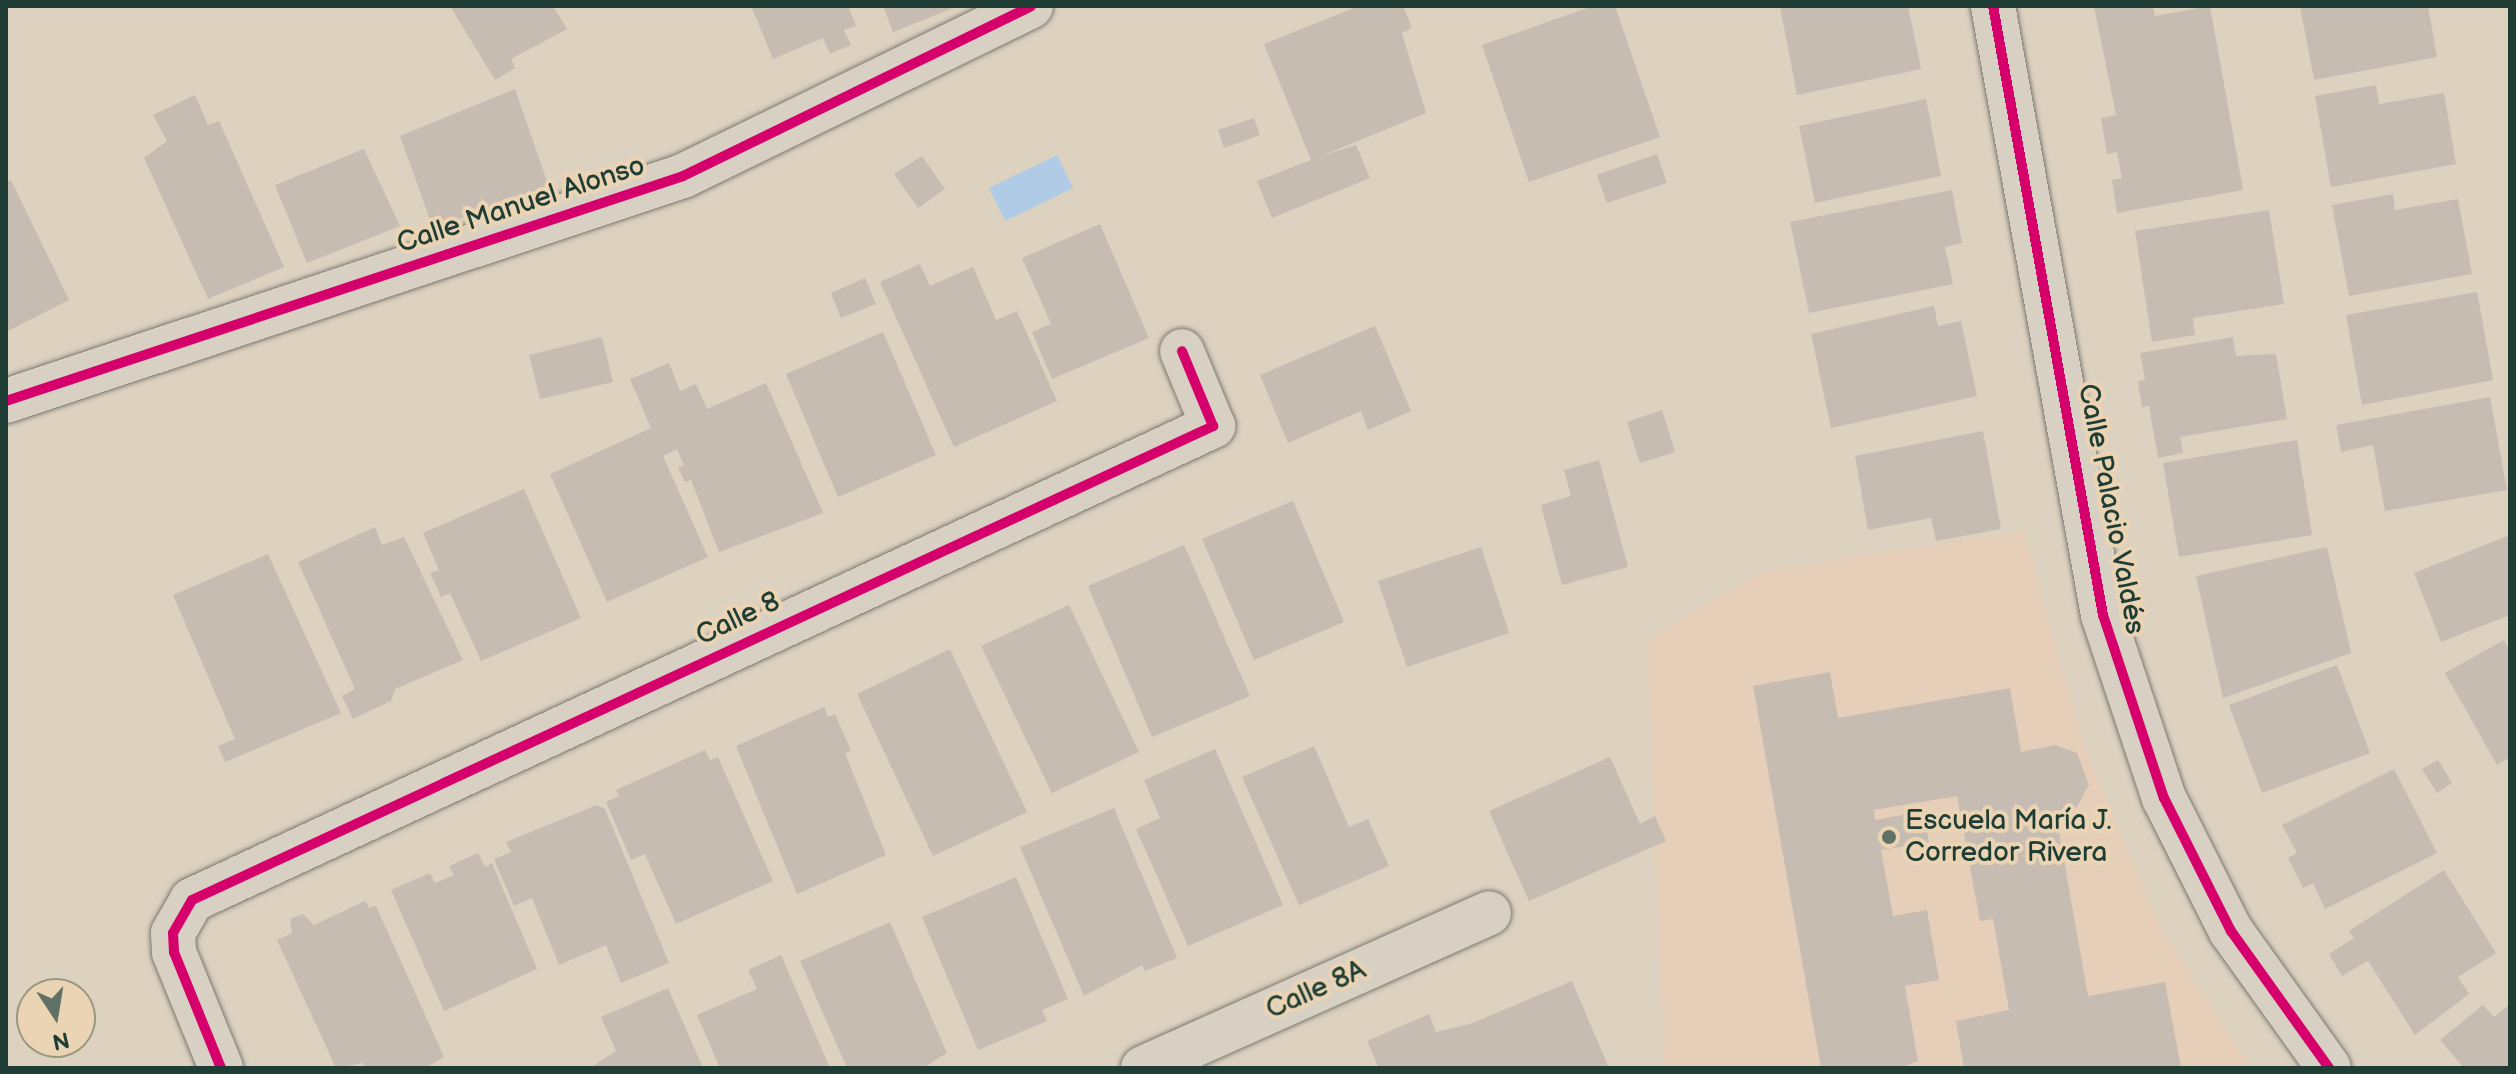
<!DOCTYPE html>
<meta charset="utf-8">
<style>
body{margin:0}
#map{position:relative;width:2516px;height:1074px;overflow:hidden;background:#ddd1c0;font-family:"Balsamiq Sans",sans-serif}
div>[style]{position:absolute}
.built>*{inset:0;background:#e6cfb8}
.water>*{inset:0;background:#afcbe6}
.building>*{inset:0;background:#c7bcb1}
.roads{filter:drop-shadow(0 0 2px #7a7a71) drop-shadow(0 0 2px #7a7a71)}
.minor>*{height:44px;margin:-22px;padding:0 22px;transform-origin:22px;border-radius:22px;background:#d9d0c4}
.cycleway>*{height:10px;margin:-5px;padding:0 5px;transform-origin:5px;border-radius:5px;background:#d6006c}
.dots>*{width:22px;height:22px;translate:-50% -50%;box-sizing:border-box;border:4px solid #ead4b3;border-radius:50%}
span{translate:-50% -50%;white-space:nowrap;text-align:center;line-height:1.15;-webkit-text-stroke:8px #ead4b3;paint-order:stroke}
.street-label{font-size:28px;color:#1f3d34}
.poi-label{font-size:28px;color:#1f3d34}
.left{translate:0 -50%;text-align:left}
.frame{position:absolute;inset:0;border:8px solid #1f3d34;pointer-events:none}
.north{position:absolute;left:16px;top:978px;width:80px;height:80px;box-sizing:border-box;background:#ead4b3;border:2px solid #999880;border-radius:50%;rotate:168deg;font-size:22px;font-weight:700;line-height:32px;text-align:center;color:#1f3d34}
.north::after{content:'';display:block;margin:auto;width:28px;height:36px;background:#627165;clip-path:polygon(50% 0,100% 100%,50% 72%,0 100%)}
</style>
<div id="map">
<div class="built">
<div style="clip-path:polygon(2024px 531px,2084px 746px,2161px 928px,2251px 1068px,1665px 1068px,1647px 639px,1763px 571px)"></div>
</div>
<div class="water">
<div style="clip-path:polygon(1057px 155px,1073px 188px,1005px 221px,989px 188px)"></div>
</div>
<div class="building">
<div style="clip-path:polygon(450px 6px,553px 6px,567px 29px,511px 59px,515px 68px,495px 80px)"></div>
<div style="clip-path:polygon(751px 6px,848px 6px,856px 26px,844px 30px,851px 45px,830px 54px,823px 38px,773px 59px)"></div>
<div style="clip-path:polygon(883px 6px,950px 6px,951px 9px,893px 32px)"></div>
<div style="clip-path:polygon(1359px 6px,1403px 6px,1412px 28px,1402px 33px,1426px 113px,1321px 156px,1356px 145px,1370px 178px,1272px 218px,1257px 181px,1311px 160px,1264px 44px)"></div>
<div style="clip-path:polygon(1593px 6px,1615px 6px,1660px 137px,1529px 182px,1482px 45px)"></div>
<div style="clip-path:polygon(1780px 6px,1908px 6px,1921px 69px,1797px 95px)"></div>
<div style="clip-path:polygon(2094px 6px,2153px 6px,2155px 16px,2210px 6px,2243px 190px,2117px 213px,2112px 180px,2122px 178px,2117px 152px,2107px 154px,2101px 118px,2116px 115px)"></div>
<div style="clip-path:polygon(2300px 6px,2428px 6px,2437px 57px,2314px 80px)"></div>
<div style="clip-path:polygon(2376px 85px,2379px 104px,2444px 93px,2456px 164px,2331px 187px,2315px 96px)"></div>
<div style="clip-path:polygon(515px 89px,549px 187px,433px 228px,400px 136px)"></div>
<div style="clip-path:polygon(195px 95px,208px 125px,219px 121px,284px 267px,208px 299px,144px 158px,167px 141px,153px 115px)"></div>
<div style="clip-path:polygon(1926px 99px,1941px 176px,1815px 203px,1799px 126px)"></div>
<div style="clip-path:polygon(1254px 118px,1260px 135px,1224px 148px,1218px 130px)"></div>
<div style="clip-path:polygon(364px 149px,400px 226px,307px 263px,275px 185px)"></div>
<div style="clip-path:polygon(1657px 154px,1667px 183px,1607px 203px,1597px 175px)"></div>
<div style="clip-path:polygon(922px 156px,945px 189px,918px 208px,894px 174px)"></div>
<div style="clip-path:polygon(11px 180px,69px 300px,6px 332px,6px 182px)"></div>
<div style="clip-path:polygon(1952px 190px,1962px 243px,1945px 247px,1953px 284px,1809px 313px,1790px 222px)"></div>
<div style="clip-path:polygon(2393px 194px,2395px 210px,2458px 199px,2472px 274px,2349px 296px,2332px 205px)"></div>
<div style="clip-path:polygon(2269px 210px,2284px 304px,2193px 318px,2195px 335px,2152px 342px,2135px 231px)"></div>
<div style="clip-path:polygon(1100px 224px,1149px 338px,1052px 379px,1032px 332px,1051px 324px,1022px 258px)"></div>
<div style="clip-path:polygon(920px 264px,930px 286px,973px 267px,996px 320px,1017px 311px,1057px 401px,954px 447px,880px 282px)"></div>
<div style="clip-path:polygon(865px 278px,876px 304px,841px 318px,831px 293px)"></div>
<div style="clip-path:polygon(2477px 292px,2493px 380px,2362px 405px,2346px 315px)"></div>
<div style="clip-path:polygon(1934px 306px,1938px 326px,1961px 321px,1977px 396px,1831px 428px,1811px 334px)"></div>
<div style="clip-path:polygon(1375px 326px,1411px 411px,1368px 430px,1361px 411px,1288px 443px,1260px 375px)"></div>
<div style="clip-path:polygon(883px 332px,936px 455px,838px 497px,786px 374px)"></div>
<div style="clip-path:polygon(602px 337px,613px 382px,540px 399px,529px 355px)"></div>
<div style="clip-path:polygon(2233px 337px,2236px 356px,2276px 354px,2287px 419px,2180px 437px,2183px 453px,2158px 458px,2149px 406px,2142px 407px,2138px 381px,2145px 380px,2140px 353px)"></div>
<div style="clip-path:polygon(669px 363px,680px 391px,696px 384px,707px 409px,766px 383px,823px 513px,719px 552px,691px 480px,685px 482px,678px 468px,684px 465px,677px 449px,663px 456px,708px 557px,607px 602px,550px 474px,651px 428px,630px 379px)"></div>
<div style="clip-path:polygon(2490px 397px,2507px 490px,2385px 511px,2373px 445px,2341px 452px,2336px 425px)"></div>
<div style="clip-path:polygon(1662px 410px,1675px 452px,1640px 463px,1627px 422px)"></div>
<div style="clip-path:polygon(1983px 431px,2001px 529px,1936px 541px,1931px 518px,1868px 530px,1855px 456px)"></div>
<div style="clip-path:polygon(2297px 440px,2312px 535px,2179px 557px,2163px 463px)"></div>
<div style="clip-path:polygon(1599px 460px,1628px 567px,1562px 585px,1541px 505px,1571px 496px,1564px 470px)"></div>
<div style="clip-path:polygon(524px 489px,581px 618px,481px 661px,450px 593px,441px 597px,430px 573px,439px 570px,423px 533px)"></div>
<div style="clip-path:polygon(1293px 501px,1344px 622px,1254px 660px,1202px 539px)"></div>
<div style="clip-path:polygon(375px 527px,382px 545px,404px 537px,463px 660px,395px 689px,391px 701px,353px 719px,342px 696px,355px 689px,298px 562px)"></div>
<div style="clip-path:polygon(2510px 535px,2510px 615px,2441px 642px,2414px 573px)"></div>
<div style="clip-path:polygon(1184px 545px,1250px 696px,1152px 737px,1088px 586px)"></div>
<div style="clip-path:polygon(1481px 547px,1509px 633px,1407px 667px,1378px 581px)"></div>
<div style="clip-path:polygon(2327px 547px,2351px 653px,2223px 698px,2196px 576px)"></div>
<div style="clip-path:polygon(268px 554px,341px 713px,225px 762px,218px 746px,235px 739px,173px 595px)"></div>
<div style="clip-path:polygon(1069px 605px,1139px 752px,1052px 793px,981px 646px)"></div>
<div style="clip-path:polygon(2504px 640px,2510px 651px,2510px 757px,2497px 765px,2445px 673px)"></div>
<div style="clip-path:polygon(950px 649px,1027px 812px,933px 856px,857px 694px)"></div>
<div style="clip-path:polygon(2337px 665px,2370px 753px,2262px 793px,2229px 705px)"></div>
<div style="clip-path:polygon(1830px 672px,1838px 718px,2010px 688px,2021px 752px,2055px 745px,2077px 753px,2089px 785px,2077px 807px,2056px 815px,2088px 996px,2165px 982px,2181px 1068px,1964px 1068px,1956px 1021px,2009px 1010px,1993px 919px,1980px 921px,1957px 796px,1874px 810px,1875px 820px,1923px 811px,1929px 842px,1881px 850px,1893px 916px,1927px 910px,1939px 980px,1905px 986px,1918px 1061px,1900px 1068px,1821px 1068px,1753px 686px)"></div>
<div style="clip-path:polygon(824px 707px,828px 717px,835px 714px,851px 751px,845px 753px,886px 855px,797px 894px,736px 746px)"></div>
<div style="clip-path:polygon(1314px 746px,1349px 827px,1368px 819px,1389px 866px,1299px 905px,1242px 777px)"></div>
<div style="clip-path:polygon(1215px 749px,1283px 905px,1188px 946px,1136px 829px,1160px 818px,1144px 780px)"></div>
<div style="clip-path:polygon(705px 750px,710px 760px,718px 757px,773px 881px,676px 924px,645px 854px,631px 860px,606px 802px,619px 796px,616px 790px)"></div>
<div style="clip-path:polygon(1610px 757px,1640px 824px,1655px 816px,1666px 841px,1529px 901px,1489px 811px)"></div>
<div style="clip-path:polygon(2438px 760px,2452px 783px,2437px 793px,2422px 769px)"></div>
<div style="clip-path:polygon(2394px 769px,2437px 853px,2325px 909px,2313px 883px,2303px 888px,2288px 858px,2297px 853px,2282px 825px)"></div>
<div style="clip-path:polygon(597px 805px,605px 809px,669px 963px,621px 983px,606px 945px,559px 965px,532px 898px,514px 906px,494px 859px,511px 852px,506px 842px)"></div>
<div style="clip-path:polygon(1114px 808px,1177px 958px,1145px 971px,1142px 965px,1084px 996px,1020px 847px)"></div>
<div style="clip-path:polygon(478px 853px,485px 867px,492px 863px,537px 969px,444px 1011px,391px 890px,430px 873px,435px 883px,454px 875px,449px 866px)"></div>
<div style="clip-path:polygon(2444px 870px,2496px 953px,2458px 977px,2469px 994px,2415px 1035px,2368px 961px,2342px 976px,2329px 954px,2354px 938px,2349px 931px)"></div>
<div style="clip-path:polygon(1016px 877px,1068px 999px,1042px 1010px,1047px 1021px,978px 1050px,922px 917px)"></div>
<div style="clip-path:polygon(365px 901px,369px 908px,376px 906px,444px 1057px,425px 1068px,365px 1068px,363px 1063px,336px 1068px,277px 940px,292px 933px,290px 919px,303px 914px,314px 925px)"></div>
<div style="clip-path:polygon(890px 922px,947px 1053px,923px 1068px,847px 1068px,800px 961px)"></div>
<div style="clip-path:polygon(781px 955px,830px 1068px,720px 1068px,697px 1015px,757px 989px,748px 970px)"></div>
<div style="clip-path:polygon(1572px 981px,1609px 1068px,1379px 1068px,1367px 1041px,1429px 1014px,1436px 1032px,1470px 1024px)"></div>
<div style="clip-path:polygon(668px 988px,703px 1068px,590px 1068px,616px 1051px,601px 1017px)"></div>
<div style="clip-path:polygon(2510px 1004px,2510px 1068px,2464px 1068px,2440px 1040px,2483px 1005px,2494px 1017px)"></div>
</div>
<div class="roads">
<div class="minor">
<div style="left:1993px;top:6px;width:619px;rotate:79.76deg"></div>
<div style="left:2103px;top:615px;width:193px;rotate:71.6deg"></div>
<div style="left:2164px;top:798px;width:149px;rotate:63.3deg"></div>
<div style="left:2231px;top:931px;width:168px;rotate:54.4deg"></div>
<div style="left:6px;top:401px;width:713px;rotate:-18.38deg"></div>
<div style="left:683px;top:176px;width:387px;rotate:-26deg"></div>
<div style="left:221px;top:1068px;width:125px;rotate:-112.1deg"></div>
<div style="left:174px;top:952px;width:19px;rotate:-93deg"></div>
<div style="left:173px;top:933px;width:38px;rotate:-60deg"></div>
<div style="left:192px;top:900px;width:1126px;rotate:-24.9deg"></div>
<div style="left:1213px;top:426px;width:81px;rotate:-112.5deg"></div>
<div style="left:1143px;top:1068px;width:379px;rotate:-24.1deg"></div>
</div>
</div>
<div class="cycleway">
<div style="left:1993px;top:6px;width:619px;rotate:79.76deg"></div>
<div style="left:2103px;top:615px;width:193px;rotate:71.6deg"></div>
<div style="left:2164px;top:798px;width:149px;rotate:63.3deg"></div>
<div style="left:2231px;top:931px;width:168px;rotate:54.4deg"></div>
<div style="left:6px;top:401px;width:713px;rotate:-18.38deg"></div>
<div style="left:683px;top:176px;width:387px;rotate:-26deg"></div>
<div style="left:221px;top:1068px;width:125px;rotate:-112.1deg"></div>
<div style="left:174px;top:952px;width:19px;rotate:-93deg"></div>
<div style="left:173px;top:933px;width:38px;rotate:-60deg"></div>
<div style="left:192px;top:900px;width:1126px;rotate:-24.9deg"></div>
<div style="left:1213px;top:426px;width:81px;rotate:-112.5deg"></div>
</div>
<div class="dots">
<div style="left:1889px;top:837px;background:#627165"></div>
</div>
<div class="street-label">
<span style="left:521px;top:205px;rotate:-18deg">Calle Manuel Alonso</span>
<span style="left:2111px;top:509px;rotate:79deg">Calle Palacio Valdés</span>
<span style="left:738px;top:619px;rotate:-25deg">Calle 8</span>
<span style="left:1316px;top:990px;rotate:-24deg">Calle 8A</span>
</div>
<div class="poi-label">
<span class="left" style="left:1905px;top:837px">Escuela María J.<br>Corredor Rivera</span>
</div>
<div class="frame"></div>
<div class="north">N</div>
</div>
